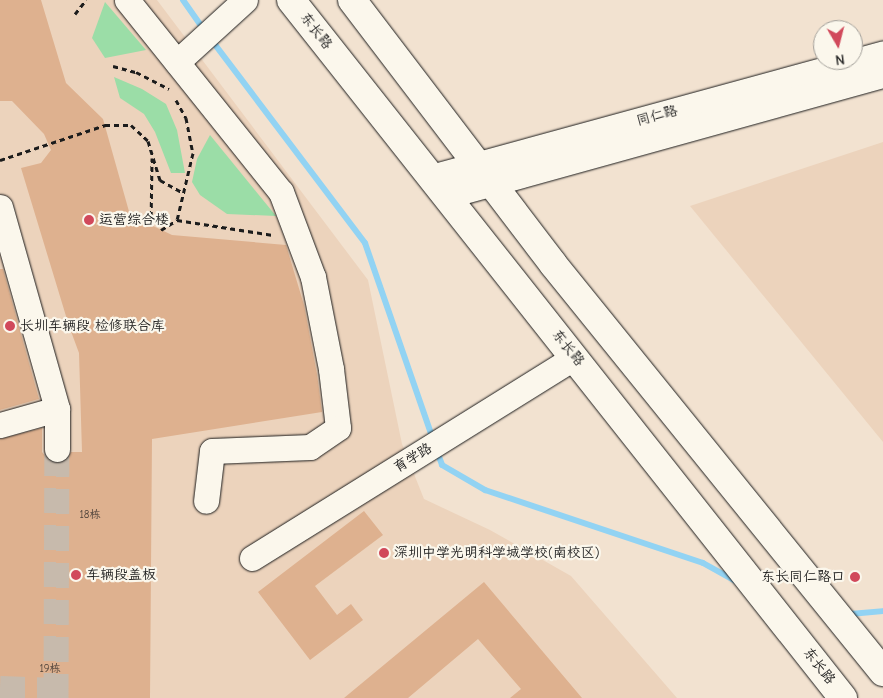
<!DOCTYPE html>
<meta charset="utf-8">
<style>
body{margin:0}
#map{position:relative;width:883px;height:698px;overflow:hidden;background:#f2e2d0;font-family:"Comic Neue","LXGW WenKai TC",sans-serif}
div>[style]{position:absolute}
.built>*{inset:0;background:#ecd3bc}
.green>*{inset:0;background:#9bdda7}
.stream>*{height:6px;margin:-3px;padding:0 3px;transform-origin:3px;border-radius:3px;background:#92d3f3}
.building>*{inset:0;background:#deb18f}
.minor-tunnel>*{height:25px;margin-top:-12.5px;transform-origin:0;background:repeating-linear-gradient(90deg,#c7baac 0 25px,transparent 0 37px)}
.path>*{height:3px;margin-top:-1.5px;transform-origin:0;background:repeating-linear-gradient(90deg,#1c1c1c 0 5px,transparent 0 9px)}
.roads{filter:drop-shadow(0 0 1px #1c1c1c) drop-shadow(0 0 1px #1c1c1c)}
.minor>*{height:25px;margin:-12.5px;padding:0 12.5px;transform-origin:12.5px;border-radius:12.5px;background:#fbf7ec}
.major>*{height:28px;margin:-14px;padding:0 14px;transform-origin:14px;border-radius:14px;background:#fbf7ec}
.dots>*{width:14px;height:14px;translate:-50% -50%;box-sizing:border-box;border:2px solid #fbf7ec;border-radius:50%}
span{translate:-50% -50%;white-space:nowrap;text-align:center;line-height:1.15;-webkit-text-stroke:4.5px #fbf7ec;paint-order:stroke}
.number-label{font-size:11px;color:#4c4139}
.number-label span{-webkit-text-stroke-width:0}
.street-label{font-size:14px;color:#1c1c1c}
.poi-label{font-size:14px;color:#1c1c1c}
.left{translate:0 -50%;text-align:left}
.right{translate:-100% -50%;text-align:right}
.north{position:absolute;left:813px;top:20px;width:50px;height:50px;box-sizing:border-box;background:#fbf7ec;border:1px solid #a29f99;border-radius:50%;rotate:172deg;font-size:14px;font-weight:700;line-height:20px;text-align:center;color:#1c1c1c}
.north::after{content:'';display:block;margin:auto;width:18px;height:22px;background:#d1495b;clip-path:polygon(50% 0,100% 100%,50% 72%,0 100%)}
</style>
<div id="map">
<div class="built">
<div style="clip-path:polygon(0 0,157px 0,368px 280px,402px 444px,424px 499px,490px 530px,571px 576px,677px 698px,0 698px)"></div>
<div style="clip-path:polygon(883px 142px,883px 442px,690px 206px)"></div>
</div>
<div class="green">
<div style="clip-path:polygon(105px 2px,146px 50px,105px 58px,92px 38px)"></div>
<div style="clip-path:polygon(114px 77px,142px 89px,166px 104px,177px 130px,185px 173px,171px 173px,155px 132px,144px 114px,120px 98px)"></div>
<div style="clip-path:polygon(210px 135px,276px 216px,227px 214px,200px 195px,192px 182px,197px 159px)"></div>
</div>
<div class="stream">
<div style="left:183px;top:0;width:37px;rotate:55deg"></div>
<div style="left:210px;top:38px;width:257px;rotate:52.9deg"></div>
<div style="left:365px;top:243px;width:207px;rotate:70.9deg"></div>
<div style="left:436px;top:449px;width:17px;rotate:69deg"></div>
<div style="left:442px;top:465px;width:50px;rotate:30.2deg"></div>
<div style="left:485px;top:490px;width:230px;rotate:18.5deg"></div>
<div style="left:703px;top:563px;width:38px;rotate:29deg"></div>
<div style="left:850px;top:614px;width:33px;rotate:-5deg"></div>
</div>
<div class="building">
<div style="clip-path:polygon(0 0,41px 0,66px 83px,103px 119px,130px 215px,172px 235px,286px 245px,304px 305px,317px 374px,322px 412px,152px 439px,150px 698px,0 698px,0 439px,42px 428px,42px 452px,49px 461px,57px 463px,64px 462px,71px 452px,82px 452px,79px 353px,69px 326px,21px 168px,41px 163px,51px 150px,44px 134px,12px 101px,0 101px)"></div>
<div style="clip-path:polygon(0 269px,3px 269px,39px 399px,0 410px)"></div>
<div style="clip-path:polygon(364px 511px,383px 535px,315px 586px,337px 615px,351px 604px,363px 620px,310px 660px,258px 592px)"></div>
<div style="clip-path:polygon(484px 582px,582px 698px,510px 698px,521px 689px,478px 639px,408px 698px,344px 698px)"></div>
</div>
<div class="minor-tunnel">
<div style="left:0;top:688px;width:56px;rotate:2deg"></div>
<div style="left:56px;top:698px;width:249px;rotate:-89.8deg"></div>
</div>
<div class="path">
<div style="left:75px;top:14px;width:18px;rotate:-52deg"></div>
<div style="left:113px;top:66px;width:24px;rotate:15deg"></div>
<div style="left:136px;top:72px;width:37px;rotate:27deg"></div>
<div style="left:176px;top:100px;width:21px;rotate:61deg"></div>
<div style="left:186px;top:118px;width:36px;rotate:79deg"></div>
<div style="left:193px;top:153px;width:69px;rotate:103.4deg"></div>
<div style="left:0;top:160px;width:111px;rotate:-18.4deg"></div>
<div style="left:105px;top:125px;width:26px"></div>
<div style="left:131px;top:125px;width:23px;rotate:43deg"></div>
<div style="left:148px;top:141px;width:41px;rotate:72.9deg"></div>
<div style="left:160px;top:180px;width:26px;rotate:29deg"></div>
<div style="left:151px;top:225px;width:67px;rotate:-89.1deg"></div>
<div style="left:161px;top:230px;width:19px;rotate:-32deg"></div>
<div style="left:177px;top:220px;width:97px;rotate:8.9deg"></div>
</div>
<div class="roads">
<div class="minor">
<div style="left:127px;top:0;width:246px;rotate:51.3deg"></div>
<div style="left:281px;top:192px;width:91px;rotate:69.4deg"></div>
<div style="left:313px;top:277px;width:94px;rotate:78.9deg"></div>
<div style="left:331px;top:369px;width:59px;rotate:83.2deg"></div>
<div style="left:338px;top:428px;width:34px;rotate:146deg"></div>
<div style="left:310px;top:447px;width:98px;rotate:177.7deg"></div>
<div style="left:212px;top:451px;width:50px;rotate:96.8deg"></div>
<div style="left:177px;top:62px;width:92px;rotate:-42.4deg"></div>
<div style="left:431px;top:177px;width:469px;rotate:-15.3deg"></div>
<div style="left:446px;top:196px;width:453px;rotate:-15.5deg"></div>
<div style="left:0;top:207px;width:210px;rotate:74.2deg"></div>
<div style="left:57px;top:409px;width:59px;rotate:164.3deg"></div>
<div style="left:57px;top:409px;width:40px;rotate:90deg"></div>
<div style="left:252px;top:558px;width:380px;rotate:-31.9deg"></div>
</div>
<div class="major">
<div style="left:291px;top:0;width:890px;rotate:51.66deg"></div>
<div style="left:352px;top:0;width:332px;rotate:52.7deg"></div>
<div style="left:553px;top:264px;width:525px;rotate:51.03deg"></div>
</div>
</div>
<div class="dots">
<div style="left:89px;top:220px;background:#d1495b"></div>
<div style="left:10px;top:326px;background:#d1495b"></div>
<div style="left:384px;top:553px;background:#d1495b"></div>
<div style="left:76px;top:575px;background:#d1495b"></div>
<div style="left:855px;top:577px;background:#d1495b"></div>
</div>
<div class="number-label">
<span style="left:90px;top:515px">18栋</span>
<span style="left:50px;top:669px">19栋</span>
</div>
<div class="street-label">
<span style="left:316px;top:31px;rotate:52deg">东长路</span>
<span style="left:657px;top:116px;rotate:-15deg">同仁路</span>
<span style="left:568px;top:348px;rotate:51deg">东长路</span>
<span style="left:413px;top:458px;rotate:-32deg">育学路</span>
<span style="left:819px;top:666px;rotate:52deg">东长路</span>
</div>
<div class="poi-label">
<span class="left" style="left:99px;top:220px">运营综合楼</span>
<span class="left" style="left:20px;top:326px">长圳车辆段 检修联合库</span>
<span class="left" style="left:394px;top:553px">深圳中学光明科学城学校(南校区)</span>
<span class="left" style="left:86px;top:575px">车辆段盖板</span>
<span class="right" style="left:845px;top:577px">东长同仁路口</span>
</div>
<div class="north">N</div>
</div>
